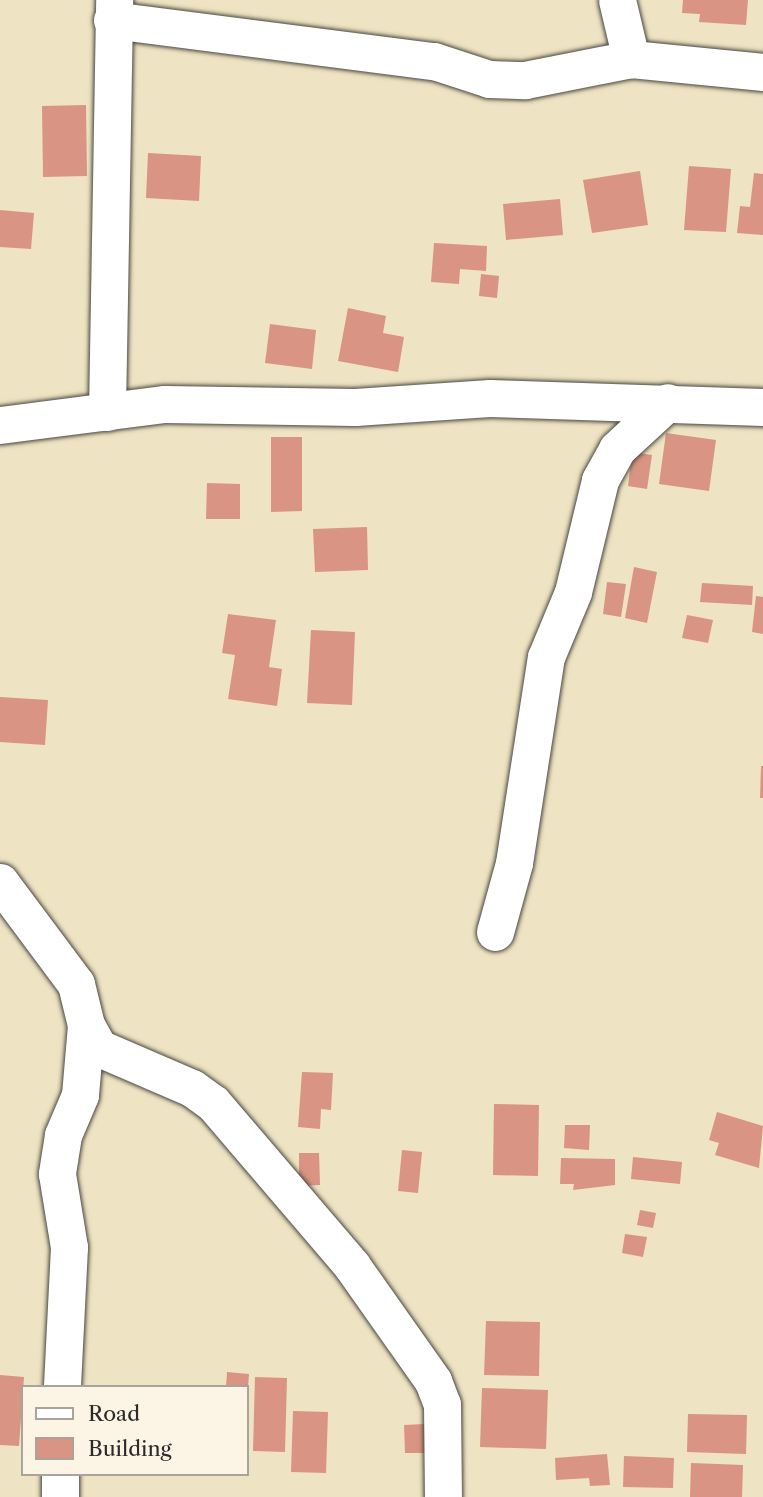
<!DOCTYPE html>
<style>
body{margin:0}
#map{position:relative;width:763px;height:1497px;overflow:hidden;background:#eee3c2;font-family:"Libre Caslon Text",serif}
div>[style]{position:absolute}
.building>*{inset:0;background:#da9483}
.roads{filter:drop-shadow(0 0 2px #484742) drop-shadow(0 0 2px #484742)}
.street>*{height:37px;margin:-18.5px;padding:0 18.5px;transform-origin:18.5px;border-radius:18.5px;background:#fff}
span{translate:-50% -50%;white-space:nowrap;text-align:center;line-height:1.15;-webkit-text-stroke:5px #fcf5e5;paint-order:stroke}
.legend{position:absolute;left:21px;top:1385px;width:228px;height:91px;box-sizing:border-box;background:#fcf5e5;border:2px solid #a8a49b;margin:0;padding:9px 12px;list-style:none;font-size:21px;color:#2b2b2b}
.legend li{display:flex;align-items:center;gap:14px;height:35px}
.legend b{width:35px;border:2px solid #a8a49b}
</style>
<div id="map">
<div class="building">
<div style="clip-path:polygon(683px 0,748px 0,746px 25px,699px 22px,700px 14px,682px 13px)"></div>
<div style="clip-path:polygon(86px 105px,87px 176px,43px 177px,42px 106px)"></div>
<div style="clip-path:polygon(148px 153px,201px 156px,199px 201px,146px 198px)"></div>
<div style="clip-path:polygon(689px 166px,731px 169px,726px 232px,684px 230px)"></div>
<div style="clip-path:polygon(640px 171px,648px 225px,592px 233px,583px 180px)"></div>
<div style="clip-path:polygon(754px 173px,763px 174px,763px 235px,737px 233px,740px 206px,750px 207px)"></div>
<div style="clip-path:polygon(560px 199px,563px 235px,506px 240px,503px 204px)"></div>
<div style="clip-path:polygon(0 210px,34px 213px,31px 249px,0 247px)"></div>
<div style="clip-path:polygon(434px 243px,487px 246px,486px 271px,460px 269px,459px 284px,431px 282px)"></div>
<div style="clip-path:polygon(481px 274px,499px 276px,497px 298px,479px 296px)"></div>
<div style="clip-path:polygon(348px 308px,386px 316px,383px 333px,404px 337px,398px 372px,338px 361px)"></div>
<div style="clip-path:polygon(270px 324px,316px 330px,312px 369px,265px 363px)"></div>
<div style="clip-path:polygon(666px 433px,716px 440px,709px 491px,659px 484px)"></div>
<div style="clip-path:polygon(271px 437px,302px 437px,302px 511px,271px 512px)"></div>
<div style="clip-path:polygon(632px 452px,652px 455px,647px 489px,628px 486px)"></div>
<div style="clip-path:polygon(207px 483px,240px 484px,240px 519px,206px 519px)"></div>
<div style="clip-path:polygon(367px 527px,368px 570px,315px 572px,313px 529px)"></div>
<div style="clip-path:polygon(634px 567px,657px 572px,647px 623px,625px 618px)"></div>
<div style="clip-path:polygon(607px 582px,626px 584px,621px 617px,603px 614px)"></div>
<div style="clip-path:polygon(702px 583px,753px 586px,752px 605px,700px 602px)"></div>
<div style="clip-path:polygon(756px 596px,763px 597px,763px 634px,752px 632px)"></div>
<div style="clip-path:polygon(228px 614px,276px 620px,269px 667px,282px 669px,277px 706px,228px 699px,235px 655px,222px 653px)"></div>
<div style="clip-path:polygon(687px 615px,713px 620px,708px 643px,682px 638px)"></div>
<div style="clip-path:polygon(311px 630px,355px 632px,352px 705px,307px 703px)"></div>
<div style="clip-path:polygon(0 697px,48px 700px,45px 745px,0 742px)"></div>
<div style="clip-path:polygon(761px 766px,763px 766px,763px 798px,760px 798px)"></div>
<div style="clip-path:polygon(302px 1072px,333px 1073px,331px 1110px,321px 1109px,320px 1129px,298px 1127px)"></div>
<div style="clip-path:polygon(494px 1104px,539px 1105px,538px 1176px,493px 1175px)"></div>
<div style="clip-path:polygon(717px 1112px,763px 1126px,759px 1168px,715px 1155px,719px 1143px,709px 1140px)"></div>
<div style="clip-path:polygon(565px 1125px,590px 1125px,589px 1150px,564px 1148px)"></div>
<div style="clip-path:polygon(402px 1150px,422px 1152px,418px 1193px,398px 1191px)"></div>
<div style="clip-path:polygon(299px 1153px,319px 1153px,320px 1185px,299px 1186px)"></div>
<div style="clip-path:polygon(633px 1157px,682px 1162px,680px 1184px,631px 1179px)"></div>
<div style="clip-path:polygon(561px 1158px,615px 1159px,615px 1185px,573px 1190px,574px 1184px,560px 1184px)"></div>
<div style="clip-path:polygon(640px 1210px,656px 1213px,653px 1228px,637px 1225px)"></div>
<div style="clip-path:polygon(625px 1234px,647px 1237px,643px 1257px,622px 1253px)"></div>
<div style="clip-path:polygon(486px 1321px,540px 1322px,539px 1376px,484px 1375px)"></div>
<div style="clip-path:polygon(227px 1372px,249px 1374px,248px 1387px,226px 1387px)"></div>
<div style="clip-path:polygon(0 1375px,24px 1377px,19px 1446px,0 1445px)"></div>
<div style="clip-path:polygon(255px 1377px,287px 1378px,285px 1452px,253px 1451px)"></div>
<div style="clip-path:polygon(482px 1388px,548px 1390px,546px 1449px,480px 1447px)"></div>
<div style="clip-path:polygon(293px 1411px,328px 1412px,326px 1473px,291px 1472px)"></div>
<div style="clip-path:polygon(688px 1414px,747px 1415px,746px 1454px,687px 1452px)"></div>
<div style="clip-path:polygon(425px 1424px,425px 1453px,405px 1453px,404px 1425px)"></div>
<div style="clip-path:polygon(607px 1454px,610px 1485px,590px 1486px,589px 1478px,556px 1480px,555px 1458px)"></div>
<div style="clip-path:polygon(624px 1456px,674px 1458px,673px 1488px,623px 1487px)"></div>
<div style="clip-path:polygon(691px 1463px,743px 1465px,742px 1497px,690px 1497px)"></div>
</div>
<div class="roads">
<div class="street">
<div style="left:617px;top:0;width:61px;rotate:76.7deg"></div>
<div style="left:112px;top:20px;width:325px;rotate:7.3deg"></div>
<div style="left:434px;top:61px;width:58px;rotate:18.1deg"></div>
<div style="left:489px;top:79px;width:36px;rotate:2deg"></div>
<div style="left:525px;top:80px;width:108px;rotate:-11.2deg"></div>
<div style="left:631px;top:59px;width:133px;rotate:5.6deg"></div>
<div style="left:107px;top:412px;width:412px;rotate:-89deg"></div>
<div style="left:0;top:425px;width:166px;rotate:-7.3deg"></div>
<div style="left:165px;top:404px;width:190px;rotate:0.9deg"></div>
<div style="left:355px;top:407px;width:135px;rotate:-3.8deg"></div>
<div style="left:490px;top:398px;width:273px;rotate:1.9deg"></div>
<div style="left:0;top:882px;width:127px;rotate:53.3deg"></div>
<div style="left:76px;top:984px;width:42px;rotate:76.3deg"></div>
<div style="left:86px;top:1025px;width:70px;rotate:94.9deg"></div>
<div style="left:80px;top:1095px;width:43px;rotate:113deg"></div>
<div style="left:63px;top:1135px;width:39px;rotate:99deg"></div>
<div style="left:57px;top:1174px;width:74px;rotate:80.7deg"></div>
<div style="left:69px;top:1247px;width:140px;rotate:92.9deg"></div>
<div style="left:495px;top:932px;width:72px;rotate:-74.6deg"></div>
<div style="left:514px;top:863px;width:208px;rotate:-81.2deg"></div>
<div style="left:546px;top:657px;width:70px;rotate:-67.4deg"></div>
<div style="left:573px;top:592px;width:115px;rotate:-76.4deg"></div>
<div style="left:600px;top:480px;width:35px;rotate:-61deg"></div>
<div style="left:617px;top:449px;width:69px;rotate:-42.7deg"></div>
<div style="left:86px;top:1025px;width:26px;rotate:61deg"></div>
<div style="left:99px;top:1048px;width:101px;rotate:23.3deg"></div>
<div style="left:192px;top:1088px;width:26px;rotate:36deg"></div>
<div style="left:213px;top:1103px;width:214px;rotate:49.5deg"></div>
<div style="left:352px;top:1266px;width:141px;rotate:54.8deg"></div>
<div style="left:433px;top:1381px;width:25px;rotate:69deg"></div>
<div style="left:442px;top:1404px;width:93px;rotate:89.4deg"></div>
<div style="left:60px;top:1497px;width:23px;rotate:-90deg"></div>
</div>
</div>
<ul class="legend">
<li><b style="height:9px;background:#fff"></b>Road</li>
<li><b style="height:19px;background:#da9483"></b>Building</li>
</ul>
</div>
